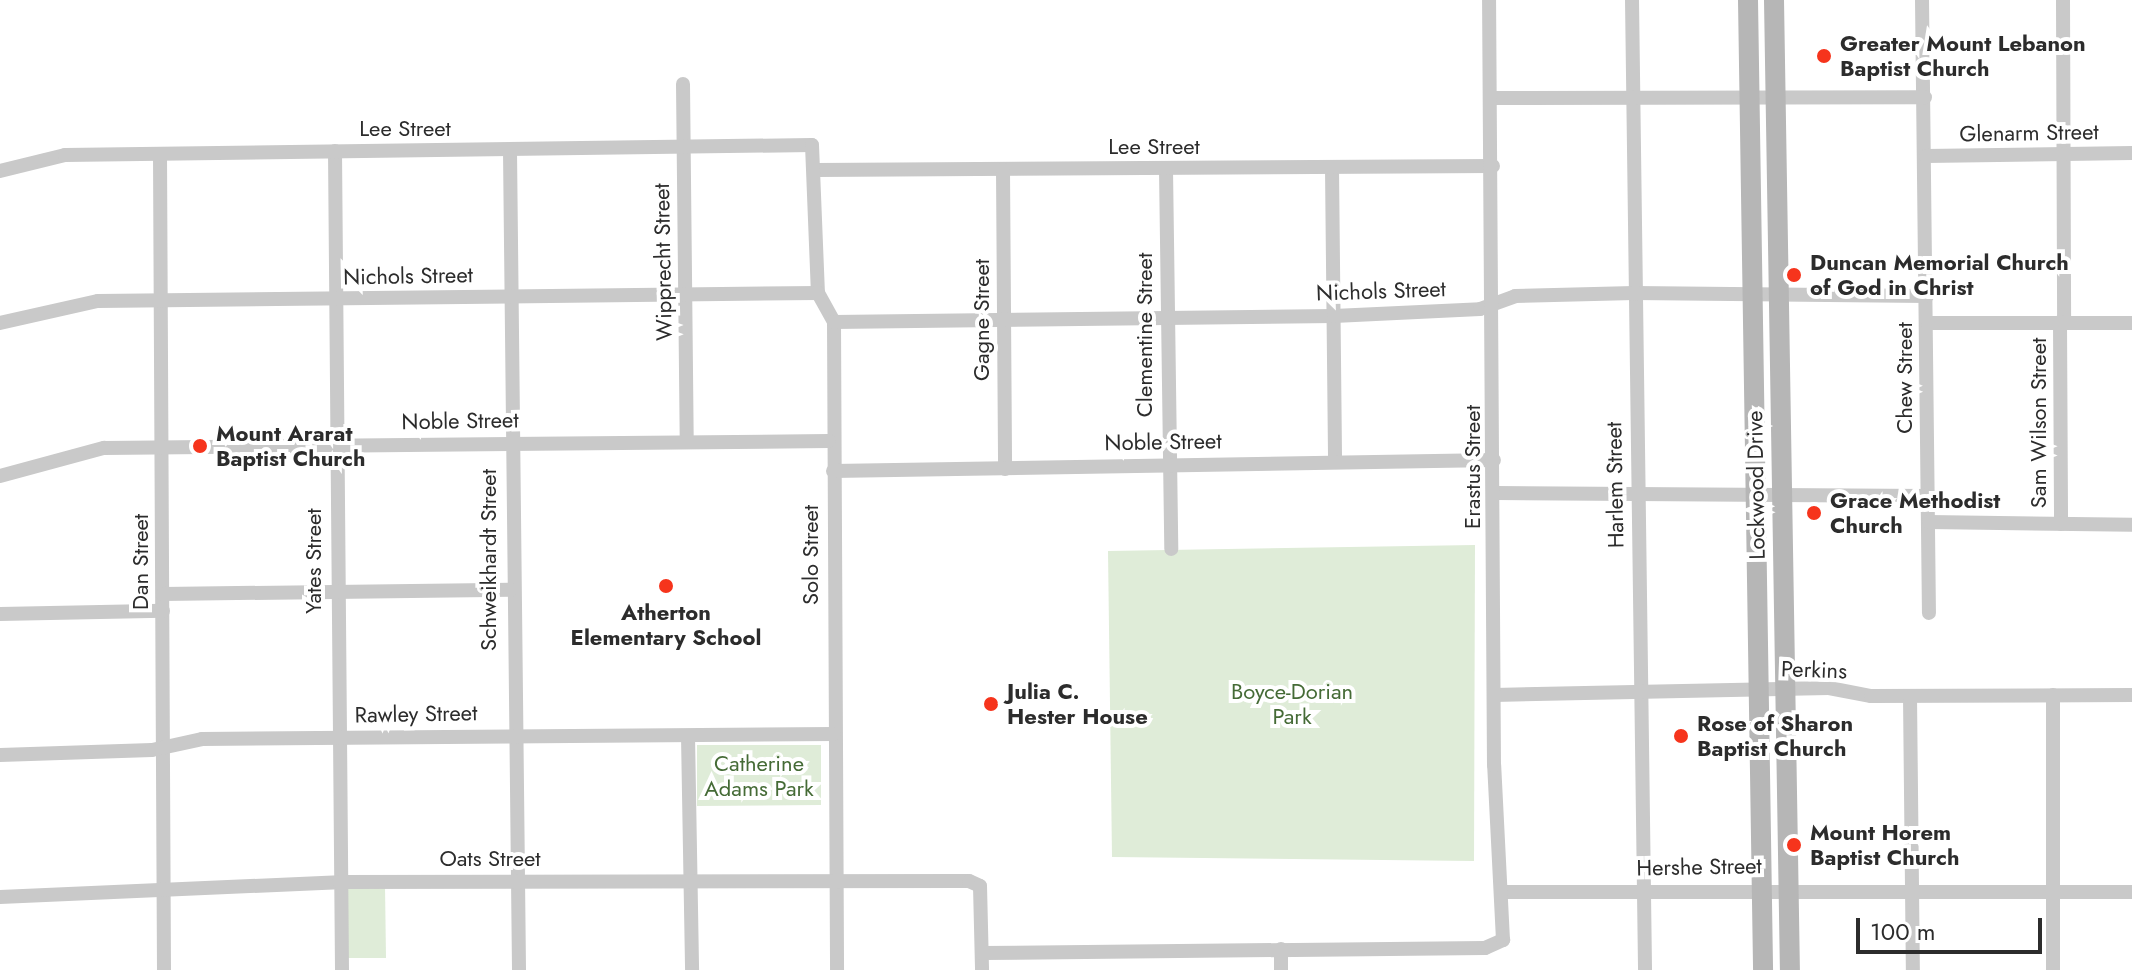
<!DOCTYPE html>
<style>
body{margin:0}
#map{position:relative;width:2132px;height:970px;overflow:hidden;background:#fff;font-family:Jost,sans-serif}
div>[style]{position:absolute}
.green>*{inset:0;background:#dfecd8}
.minor>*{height:14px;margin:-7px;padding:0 7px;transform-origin:7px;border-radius:7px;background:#c9c9c9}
.secondary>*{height:20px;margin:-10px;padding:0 10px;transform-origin:10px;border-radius:10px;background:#b6b6b6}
.dots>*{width:22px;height:22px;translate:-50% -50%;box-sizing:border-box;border:4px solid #fff;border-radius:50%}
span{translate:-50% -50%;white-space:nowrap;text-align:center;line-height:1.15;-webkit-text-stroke:8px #fff;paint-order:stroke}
.poi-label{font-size:22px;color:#2c2c2c;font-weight:700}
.left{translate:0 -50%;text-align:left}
.street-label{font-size:22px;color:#2c2c2c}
.park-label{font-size:22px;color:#456b36}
.scale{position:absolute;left:1856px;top:918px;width:186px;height:36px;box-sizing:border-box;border:4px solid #2c2c2c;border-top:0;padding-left:10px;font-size:24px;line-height:28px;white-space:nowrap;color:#2c2c2c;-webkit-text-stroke:6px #fff;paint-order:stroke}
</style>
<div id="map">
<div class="green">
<div style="clip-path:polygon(1475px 545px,1474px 861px,1112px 857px,1108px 551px)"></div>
<div style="clip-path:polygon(697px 745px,821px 745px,821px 805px,697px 806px)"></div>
<div style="clip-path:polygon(385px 886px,386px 958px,346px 958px,346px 888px)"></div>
</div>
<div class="minor">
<div style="left:1632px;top:0;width:970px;rotate:89.23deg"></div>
<div style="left:1922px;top:0;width:613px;rotate:89.35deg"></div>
<div style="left:2063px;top:0;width:322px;rotate:89.8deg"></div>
<div style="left:683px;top:84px;width:356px;rotate:89.4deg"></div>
<div style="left:1493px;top:98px;width:432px;rotate:-0.1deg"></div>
<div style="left:335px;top:151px;width:819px;rotate:89.51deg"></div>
<div style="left:510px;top:151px;width:819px;rotate:89.37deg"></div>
<div style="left:160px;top:154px;width:816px;rotate:89.72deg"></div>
<div style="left:1926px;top:156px;width:206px;rotate:-0.8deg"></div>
<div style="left:1332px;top:168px;width:293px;rotate:89.4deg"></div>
<div style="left:1166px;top:169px;width:380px;rotate:89.2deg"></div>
<div style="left:816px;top:170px;width:677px;rotate:-0.34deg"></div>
<div style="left:1003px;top:170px;width:299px;rotate:89.6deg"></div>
<div style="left:0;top:171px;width:67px;rotate:-13.8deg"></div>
<div style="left:65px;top:155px;width:747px;rotate:-0.77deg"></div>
<div style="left:812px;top:145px;width:148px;rotate:87.7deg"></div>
<div style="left:818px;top:293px;width:33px;rotate:61deg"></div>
<div style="left:834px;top:322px;width:648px;rotate:89.73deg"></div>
<div style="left:834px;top:322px;width:500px;rotate:-0.69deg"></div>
<div style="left:1334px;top:316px;width:146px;rotate:-2.7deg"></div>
<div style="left:1480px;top:309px;width:37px;rotate:-20deg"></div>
<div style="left:1515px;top:296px;width:119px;rotate:-1.4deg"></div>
<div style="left:1634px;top:293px;width:293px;rotate:0.6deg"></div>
<div style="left:2060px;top:322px;width:202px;rotate:89.7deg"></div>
<div style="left:0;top:323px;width:100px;rotate:-12.7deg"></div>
<div style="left:98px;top:301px;width:720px;rotate:-0.64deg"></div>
<div style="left:1928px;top:323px;width:204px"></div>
<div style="left:833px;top:471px;width:661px;rotate:-0.95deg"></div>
<div style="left:0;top:476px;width:108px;rotate:-15.1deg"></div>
<div style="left:104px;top:448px;width:725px;rotate:-0.55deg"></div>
<div style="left:1496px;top:493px;width:431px;rotate:0.4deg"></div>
<div style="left:1929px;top:522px;width:203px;rotate:0.8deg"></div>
<div style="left:163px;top:594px;width:348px;rotate:-0.7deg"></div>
<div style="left:0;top:614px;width:163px;rotate:-1.1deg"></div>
<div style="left:1494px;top:695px;width:335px;rotate:-1.2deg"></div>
<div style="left:1829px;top:688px;width:43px;rotate:10.8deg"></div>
<div style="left:1871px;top:696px;width:261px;rotate:-0.2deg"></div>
<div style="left:2053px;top:695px;width:275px;rotate:90deg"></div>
<div style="left:1910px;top:696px;width:274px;rotate:89.4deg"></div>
<div style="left:688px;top:736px;width:234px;rotate:89deg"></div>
<div style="left:0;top:755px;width:152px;rotate:-1.9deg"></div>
<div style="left:152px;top:750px;width:51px;rotate:-12.4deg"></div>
<div style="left:202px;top:739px;width:632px;rotate:-0.45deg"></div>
<div style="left:1506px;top:892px;width:626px"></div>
<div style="left:0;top:897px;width:339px;rotate:-2.5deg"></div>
<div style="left:339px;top:882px;width:630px;rotate:-0.09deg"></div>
<div style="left:969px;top:881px;width:12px;rotate:24deg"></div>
<div style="left:980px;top:886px;width:84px;rotate:88.6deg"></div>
<div style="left:982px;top:953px;width:503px;rotate:-0.57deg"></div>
<div style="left:1485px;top:948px;width:20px;rotate:-24deg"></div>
<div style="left:1503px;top:940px;width:175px;rotate:-92.9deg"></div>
<div style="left:1494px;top:765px;width:765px;rotate:-90.37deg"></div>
<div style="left:1281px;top:970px;width:21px;rotate:-90deg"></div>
</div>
<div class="secondary">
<div style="left:1748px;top:0;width:970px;rotate:89.11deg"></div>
<div style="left:1774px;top:0;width:970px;rotate:89.06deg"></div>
</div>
<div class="dots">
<div style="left:1824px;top:56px;background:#f6341c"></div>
<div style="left:1794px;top:275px;background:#f6341c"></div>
<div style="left:200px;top:446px;background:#f6341c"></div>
<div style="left:1814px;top:513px;background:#f6341c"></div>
<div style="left:666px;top:586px;background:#f6341c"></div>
<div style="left:991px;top:704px;background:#f6341c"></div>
<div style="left:1681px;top:736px;background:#f6341c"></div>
<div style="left:1794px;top:845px;background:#f6341c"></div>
</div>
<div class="poi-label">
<span class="left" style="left:1840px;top:56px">Greater Mount Lebanon<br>Baptist Church</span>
<span class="left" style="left:1810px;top:275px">Duncan Memorial Church<br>of God in Christ</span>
<span class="left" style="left:216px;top:446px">Mount Ararat<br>Baptist Church</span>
<span class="left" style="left:1830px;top:513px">Grace Methodist<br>Church</span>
<span style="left:666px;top:625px">Atherton<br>Elementary School</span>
<span class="left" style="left:1007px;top:704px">Julia C.<br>Hester House</span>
<span class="left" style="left:1697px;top:736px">Rose of Sharon<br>Baptist Church</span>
<span class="left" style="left:1810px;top:845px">Mount Horem<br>Baptist Church</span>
</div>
<div class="street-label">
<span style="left:405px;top:129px">Lee Street</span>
<span style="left:2029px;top:133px;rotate:-1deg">Glenarm Street</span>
<span style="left:1154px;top:147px">Lee Street</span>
<span style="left:663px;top:262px;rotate:-91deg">Wipprecht Street</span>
<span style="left:408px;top:276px;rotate:-1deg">Nichols Street</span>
<span style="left:1381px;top:291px;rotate:-2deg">Nichols Street</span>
<span style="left:982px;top:320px;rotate:-90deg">Gagne Street</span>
<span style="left:1145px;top:335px;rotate:-90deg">Clementine Street</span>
<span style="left:1905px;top:378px;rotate:-90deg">Chew Street</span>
<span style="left:460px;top:421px;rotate:-1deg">Noble Street</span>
<span style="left:2039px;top:423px;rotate:-90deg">Sam Wilson Street</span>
<span style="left:1163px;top:442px;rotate:-1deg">Noble Street</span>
<span style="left:1473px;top:467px;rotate:-90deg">Erastus Street</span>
<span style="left:1615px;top:485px;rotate:-91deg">Harlem Street</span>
<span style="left:1756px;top:485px;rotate:-91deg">Lockwood Drive</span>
<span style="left:811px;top:555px;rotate:-90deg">Solo Street</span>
<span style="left:489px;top:560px;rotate:-90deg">Schweikhardt Street</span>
<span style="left:314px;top:561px;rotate:-90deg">Yates Street</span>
<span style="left:141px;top:562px;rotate:-90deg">Dan Street</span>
<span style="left:1814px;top:670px;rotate:2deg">Perkins</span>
<span style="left:416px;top:714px;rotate:-1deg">Rawley Street</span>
<span style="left:490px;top:859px">Oats Street</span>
<span style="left:1699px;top:867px;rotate:-1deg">Hershe Street</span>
</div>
<div class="park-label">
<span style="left:1292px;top:704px">Boyce-Dorian<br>Park</span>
<span style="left:759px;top:776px">Catherine<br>Adams Park</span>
</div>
<div class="scale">100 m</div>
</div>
